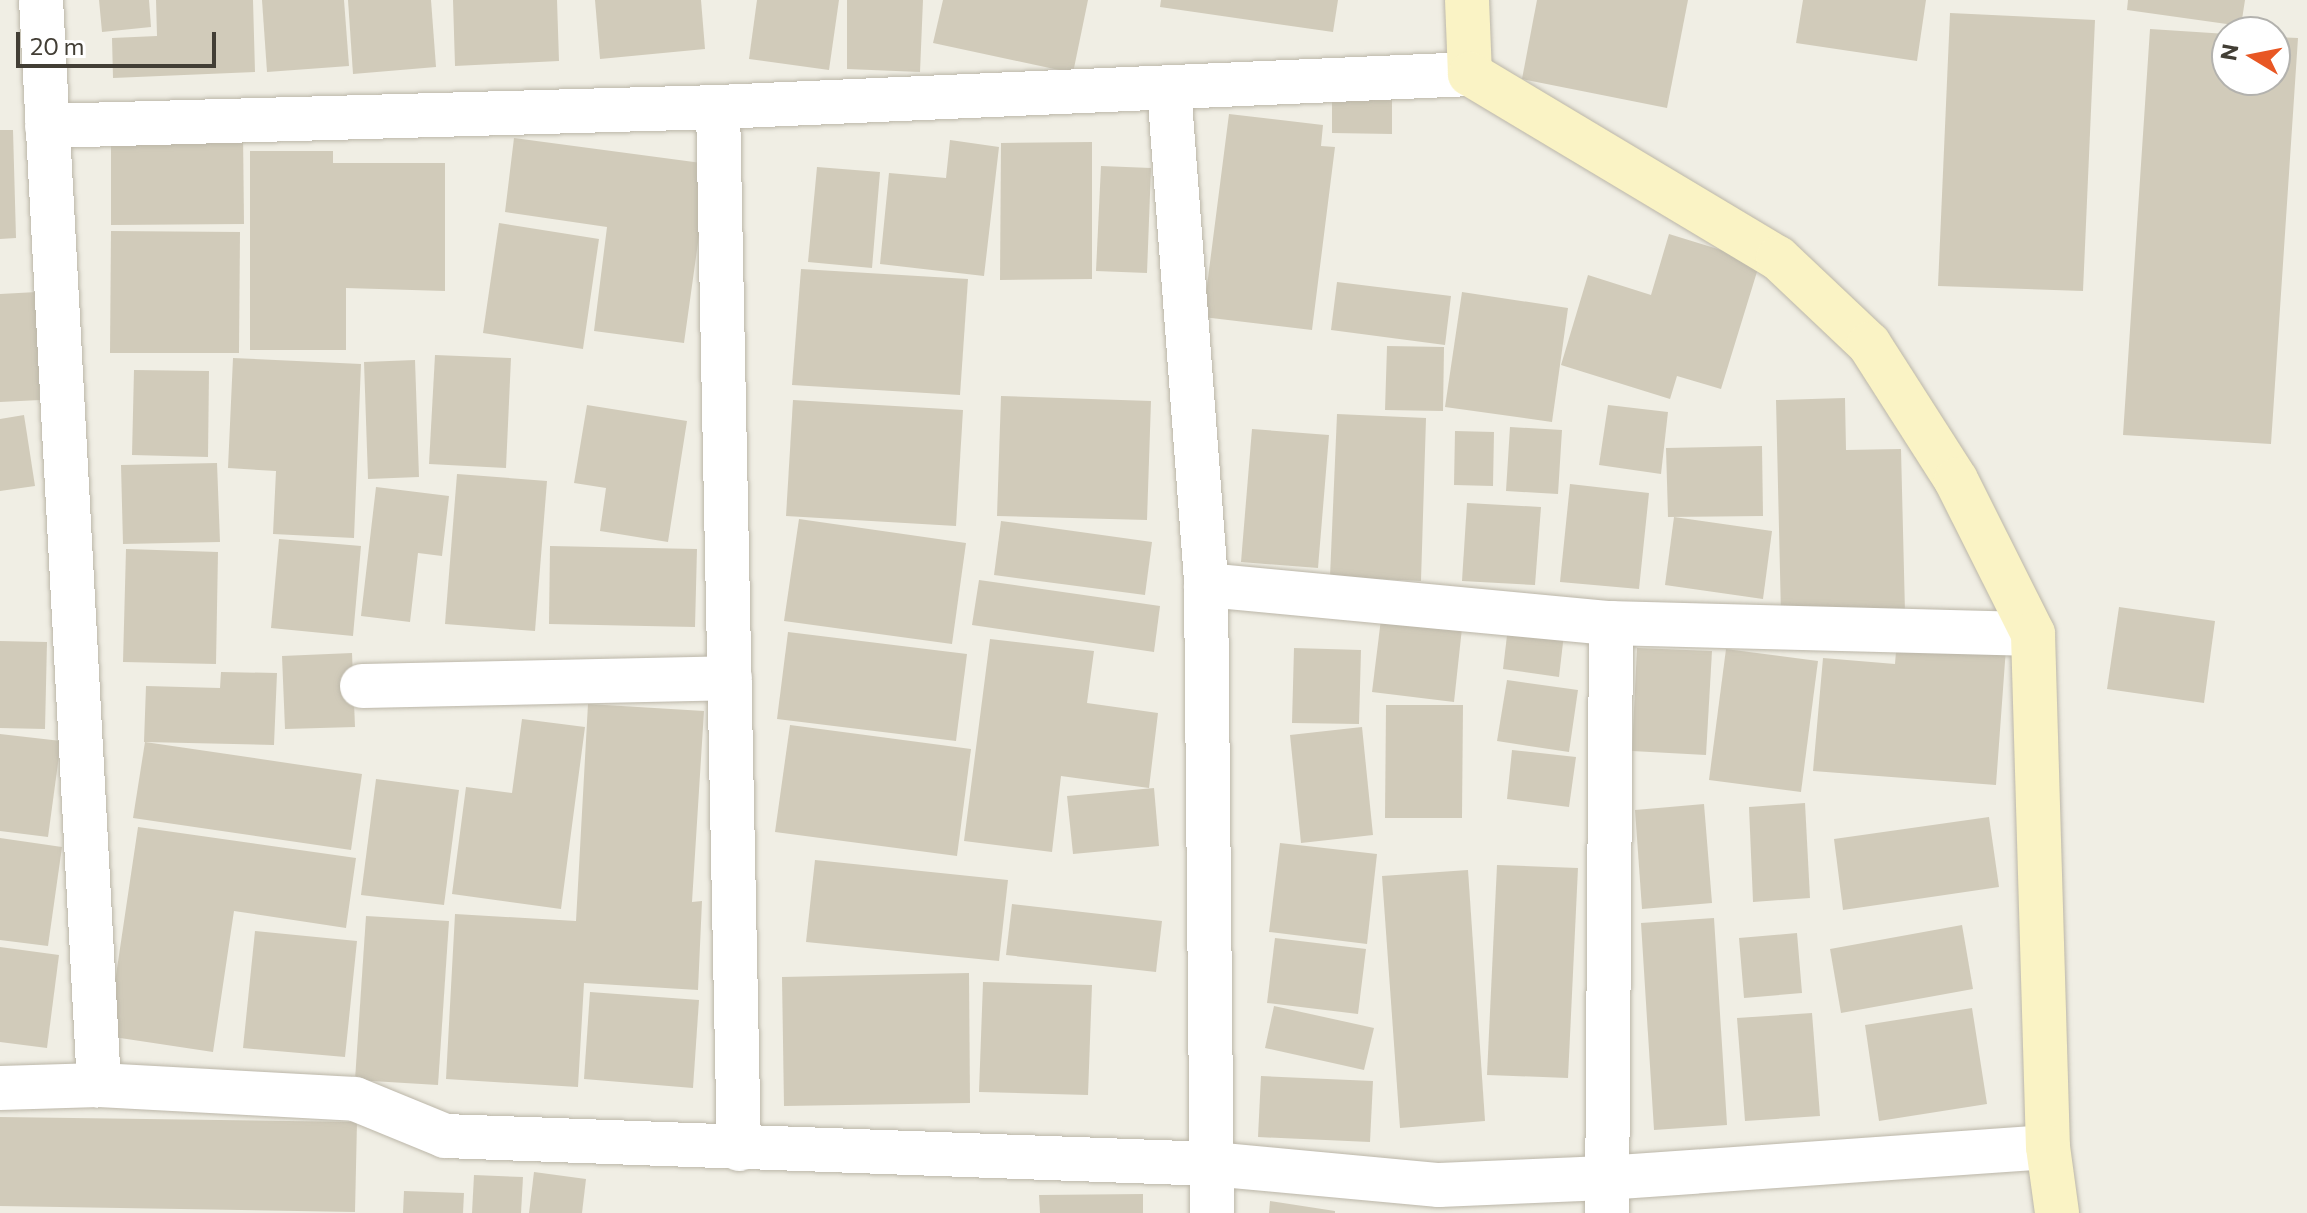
<!DOCTYPE html>
<style>
body{margin:0}
#map{position:relative;width:2307px;height:1213px;overflow:hidden;background:#f0eee4;font-family:Commissioner,sans-serif}
div>[style]{position:absolute}
.building>*{inset:0;background:#d1cbba}
.roads{filter:drop-shadow(0 0 2px #bbb6a8) drop-shadow(0 0 2px #bbb6a8)}
.street>*{height:44px;margin:-22px;padding:0 22px;transform-origin:22px;border-radius:22px;background:#fff}
.secondary>*{height:44px;margin:-22px;padding:0 22px;transform-origin:22px;border-radius:22px;background:#faf3c5}
span{translate:-50% -50%;white-space:nowrap;text-align:center;line-height:1.15;-webkit-text-stroke:6px #fff;paint-order:stroke}
.north{position:absolute;left:2211px;top:16px;width:80px;height:80px;box-sizing:border-box;background:#fff;border:2px solid #b3b2ae;border-radius:50%;rotate:280deg;font-size:22px;font-weight:700;line-height:32px;text-align:center;color:#423e35}
.north::after{content:'';display:block;margin:auto;width:28px;height:36px;background:#e85724;clip-path:polygon(50% 0,100% 100%,50% 72%,0 100%)}
.scale{position:absolute;left:16px;top:32px;width:200px;height:36px;box-sizing:border-box;border:4px solid #423e35;border-top:0;padding-left:10px;font-size:24px;line-height:28px;white-space:nowrap;color:#423e35;-webkit-text-stroke:6px #fff;paint-order:stroke}
</style>
<div id="map">
<div class="building">
<div style="clip-path:polygon(99px 0,149px 0,151px 27px,102px 32px)"></div>
<div style="clip-path:polygon(156px 0,253px 0,255px 72px,113px 78px,112px 38px,157px 36px)"></div>
<div style="clip-path:polygon(262px 0,344px 0,349px 66px,267px 72px)"></div>
<div style="clip-path:polygon(348px 0,431px 0,436px 67px,353px 74px)"></div>
<div style="clip-path:polygon(453px 0,557px 0,559px 61px,455px 66px)"></div>
<div style="clip-path:polygon(595px 0,701px 0,705px 49px,600px 59px)"></div>
<div style="clip-path:polygon(757px 0,839px 0,829px 70px,749px 59px)"></div>
<div style="clip-path:polygon(847px 0,923px 0,920px 72px,847px 69px)"></div>
<div style="clip-path:polygon(943px 0,1088px 0,1073px 73px,933px 43px)"></div>
<div style="clip-path:polygon(1161px 0,1338px 0,1333px 32px,1160px 7px)"></div>
<div style="clip-path:polygon(1537px 0,1688px 0,1667px 108px,1522px 79px)"></div>
<div style="clip-path:polygon(1803px 0,1926px 0,1917px 61px,1796px 43px)"></div>
<div style="clip-path:polygon(2128px 0,2245px 0,2241px 26px,2127px 10px)"></div>
<div style="clip-path:polygon(1950px 13px,2095px 20px,2083px 291px,1938px 286px)"></div>
<div style="clip-path:polygon(2150px 29px,2227px 34px,2227px 80px,2275px 80px,2275px 37px,2298px 38px,2271px 444px,2123px 435px)"></div>
<div style="clip-path:polygon(1332px 90px,1392px 91px,1392px 134px,1332px 133px)"></div>
<div style="clip-path:polygon(1229px 114px,1323px 125px,1321px 146px,1335px 147px,1312px 330px,1203px 317px)"></div>
<div style="clip-path:polygon(0 130px,13px 130px,16px 238px,0 239px)"></div>
<div style="clip-path:polygon(243px 132px,244px 224px,111px 225px,111px 134px)"></div>
<div style="clip-path:polygon(514px 138px,709px 164px,684px 343px,594px 331px,607px 227px,505px 212px)"></div>
<div style="clip-path:polygon(950px 140px,999px 147px,984px 276px,880px 264px,889px 173px,946px 178px)"></div>
<div style="clip-path:polygon(1092px 142px,1092px 279px,1000px 280px,1001px 143px)"></div>
<div style="clip-path:polygon(250px 151px,333px 151px,333px 163px,445px 163px,445px 291px,346px 288px,346px 350px,250px 350px)"></div>
<div style="clip-path:polygon(1101px 166px,1151px 168px,1147px 273px,1096px 271px)"></div>
<div style="clip-path:polygon(817px 167px,880px 172px,872px 268px,808px 262px)"></div>
<div style="clip-path:polygon(499px 223px,599px 239px,583px 349px,483px 333px)"></div>
<div style="clip-path:polygon(111px 231px,240px 232px,239px 353px,110px 353px)"></div>
<div style="clip-path:polygon(1669px 234px,1760px 262px,1721px 389px,1677px 376px,1670px 399px,1561px 365px,1588px 275px,1651px 295px)"></div>
<div style="clip-path:polygon(801px 269px,968px 279px,960px 395px,792px 385px)"></div>
<div style="clip-path:polygon(1337px 282px,1451px 296px,1445px 345px,1331px 330px)"></div>
<div style="clip-path:polygon(37px 292px,40px 400px,0 402px,0 294px)"></div>
<div style="clip-path:polygon(1462px 292px,1568px 308px,1552px 422px,1445px 407px)"></div>
<div style="clip-path:polygon(1387px 346px,1444px 347px,1443px 411px,1385px 410px)"></div>
<div style="clip-path:polygon(435px 355px,511px 358px,506px 468px,429px 464px)"></div>
<div style="clip-path:polygon(233px 358px,361px 364px,354px 538px,273px 534px,276px 471px,228px 468px)"></div>
<div style="clip-path:polygon(415px 360px,419px 477px,368px 479px,364px 362px)"></div>
<div style="clip-path:polygon(134px 370px,209px 371px,208px 457px,132px 455px)"></div>
<div style="clip-path:polygon(1001px 396px,1151px 401px,1147px 520px,997px 516px)"></div>
<div style="clip-path:polygon(1845px 398px,1846px 450px,1901px 449px,1905px 612px,1781px 615px,1776px 400px)"></div>
<div style="clip-path:polygon(793px 400px,963px 410px,956px 526px,786px 516px)"></div>
<div style="clip-path:polygon(587px 405px,687px 421px,668px 542px,600px 531px,606px 488px,574px 483px)"></div>
<div style="clip-path:polygon(1608px 405px,1668px 412px,1661px 474px,1599px 465px)"></div>
<div style="clip-path:polygon(1337px 414px,1426px 418px,1421px 581px,1330px 577px)"></div>
<div style="clip-path:polygon(24px 415px,35px 486px,0 491px,0 419px)"></div>
<div style="clip-path:polygon(1510px 427px,1562px 430px,1558px 494px,1506px 491px)"></div>
<div style="clip-path:polygon(1252px 429px,1329px 435px,1318px 568px,1241px 562px)"></div>
<div style="clip-path:polygon(1455px 431px,1494px 432px,1493px 486px,1454px 485px)"></div>
<div style="clip-path:polygon(1762px 446px,1763px 516px,1668px 517px,1666px 448px)"></div>
<div style="clip-path:polygon(217px 463px,220px 542px,123px 544px,121px 465px)"></div>
<div style="clip-path:polygon(457px 474px,547px 481px,535px 631px,445px 624px)"></div>
<div style="clip-path:polygon(1570px 484px,1649px 493px,1639px 589px,1560px 582px)"></div>
<div style="clip-path:polygon(376px 487px,449px 496px,442px 556px,418px 553px,410px 622px,361px 616px)"></div>
<div style="clip-path:polygon(1467px 503px,1541px 507px,1535px 585px,1462px 581px)"></div>
<div style="clip-path:polygon(1674px 517px,1772px 531px,1763px 599px,1665px 585px)"></div>
<div style="clip-path:polygon(799px 519px,966px 543px,952px 644px,784px 621px)"></div>
<div style="clip-path:polygon(1001px 521px,1152px 542px,1145px 595px,994px 575px)"></div>
<div style="clip-path:polygon(279px 539px,361px 546px,353px 636px,271px 628px)"></div>
<div style="clip-path:polygon(550px 546px,697px 549px,695px 627px,549px 624px)"></div>
<div style="clip-path:polygon(126px 549px,218px 552px,216px 664px,123px 662px)"></div>
<div style="clip-path:polygon(979px 580px,1160px 606px,1154px 652px,972px 625px)"></div>
<div style="clip-path:polygon(2119px 607px,2215px 621px,2204px 703px,2107px 689px)"></div>
<div style="clip-path:polygon(1381px 619px,1462px 628px,1454px 702px,1372px 692px)"></div>
<div style="clip-path:polygon(1508px 627px,1564px 634px,1559px 677px,1503px 669px)"></div>
<div style="clip-path:polygon(788px 632px,967px 654px,956px 741px,777px 719px)"></div>
<div style="clip-path:polygon(990px 639px,1094px 651px,1087px 703px,1158px 713px,1149px 788px,1061px 776px,1052px 852px,964px 841px)"></div>
<div style="clip-path:polygon(1897px 639px,2006px 648px,1996px 785px,1813px 771px,1823px 658px,1895px 664px)"></div>
<div style="clip-path:polygon(0 641px,47px 642px,45px 729px,0 728px)"></div>
<div style="clip-path:polygon(1294px 648px,1361px 650px,1359px 724px,1292px 723px)"></div>
<div style="clip-path:polygon(1637px 648px,1712px 651px,1706px 755px,1632px 751px)"></div>
<div style="clip-path:polygon(1726px 649px,1818px 661px,1801px 792px,1709px 780px)"></div>
<div style="clip-path:polygon(352px 653px,355px 727px,285px 729px,282px 656px)"></div>
<div style="clip-path:polygon(221px 672px,277px 673px,274px 745px,144px 742px,146px 686px,220px 688px)"></div>
<div style="clip-path:polygon(1507px 680px,1578px 690px,1569px 752px,1497px 741px)"></div>
<div style="clip-path:polygon(588px 704px,704px 711px,692px 902px,702px 901px,698px 990px,584px 983px,578px 1087px,446px 1079px,455px 914px,576px 921px)"></div>
<div style="clip-path:polygon(1386px 705px,1463px 705px,1462px 818px,1385px 818px)"></div>
<div style="clip-path:polygon(522px 719px,585px 727px,561px 909px,452px 894px,466px 787px,512px 793px)"></div>
<div style="clip-path:polygon(790px 725px,971px 749px,957px 856px,775px 832px)"></div>
<div style="clip-path:polygon(1362px 727px,1373px 835px,1301px 843px,1290px 735px)"></div>
<div style="clip-path:polygon(0 734px,61px 741px,48px 837px,0 831px)"></div>
<div style="clip-path:polygon(145px 742px,362px 774px,351px 850px,133px 818px)"></div>
<div style="clip-path:polygon(1512px 750px,1576px 757px,1569px 807px,1507px 799px)"></div>
<div style="clip-path:polygon(376px 779px,459px 790px,444px 905px,361px 895px)"></div>
<div style="clip-path:polygon(1154px 788px,1159px 846px,1073px 854px,1067px 796px)"></div>
<div style="clip-path:polygon(1805px 803px,1810px 898px,1753px 902px,1749px 807px)"></div>
<div style="clip-path:polygon(1704px 804px,1712px 903px,1642px 909px,1635px 810px)"></div>
<div style="clip-path:polygon(1989px 817px,1999px 887px,1843px 910px,1834px 839px)"></div>
<div style="clip-path:polygon(138px 827px,356px 858px,346px 928px,234px 911px,213px 1052px,107px 1036px)"></div>
<div style="clip-path:polygon(0 838px,62px 847px,48px 946px,0 940px)"></div>
<div style="clip-path:polygon(1280px 843px,1377px 854px,1367px 944px,1269px 932px)"></div>
<div style="clip-path:polygon(815px 860px,1008px 880px,999px 961px,806px 942px)"></div>
<div style="clip-path:polygon(1497px 865px,1578px 868px,1568px 1078px,1487px 1075px)"></div>
<div style="clip-path:polygon(1468px 870px,1485px 1121px,1400px 1128px,1382px 876px)"></div>
<div style="clip-path:polygon(1012px 904px,1162px 921px,1156px 972px,1006px 955px)"></div>
<div style="clip-path:polygon(366px 916px,449px 921px,438px 1085px,355px 1080px)"></div>
<div style="clip-path:polygon(1714px 918px,1727px 1125px,1654px 1130px,1641px 923px)"></div>
<div style="clip-path:polygon(1962px 925px,1973px 989px,1841px 1013px,1830px 949px)"></div>
<div style="clip-path:polygon(255px 931px,357px 941px,345px 1057px,243px 1048px)"></div>
<div style="clip-path:polygon(1797px 933px,1802px 993px,1744px 998px,1739px 938px)"></div>
<div style="clip-path:polygon(1275px 938px,1366px 949px,1358px 1014px,1267px 1003px)"></div>
<div style="clip-path:polygon(0 947px,59px 955px,47px 1048px,0 1042px)"></div>
<div style="clip-path:polygon(969px 973px,970px 1103px,784px 1106px,782px 977px)"></div>
<div style="clip-path:polygon(983px 982px,1092px 985px,1088px 1095px,979px 1092px)"></div>
<div style="clip-path:polygon(590px 992px,699px 1000px,693px 1088px,584px 1079px)"></div>
<div style="clip-path:polygon(1274px 1006px,1374px 1028px,1364px 1070px,1265px 1048px)"></div>
<div style="clip-path:polygon(1972px 1008px,1987px 1104px,1879px 1121px,1865px 1025px)"></div>
<div style="clip-path:polygon(1812px 1013px,1820px 1116px,1745px 1121px,1737px 1018px)"></div>
<div style="clip-path:polygon(1261px 1076px,1373px 1081px,1370px 1142px,1258px 1137px)"></div>
<div style="clip-path:polygon(0 1117px,357px 1122px,355px 1212px,0 1206px)"></div>
<div style="clip-path:polygon(534px 1172px,586px 1179px,582px 1213px,529px 1213px)"></div>
<div style="clip-path:polygon(474px 1175px,523px 1177px,521px 1213px,472px 1213px)"></div>
<div style="clip-path:polygon(404px 1191px,464px 1193px,463px 1213px,403px 1213px)"></div>
<div style="clip-path:polygon(1143px 1194px,1143px 1213px,1040px 1213px,1039px 1195px)"></div>
<div style="clip-path:polygon(1270px 1201px,1335px 1211px,1335px 1213px,1269px 1213px)"></div>
</div>
<div class="roads">
<div class="street">
<div style="left:41px;top:0;width:1087px;rotate:86.94deg"></div>
<div style="left:1169px;top:88px;width:498px;rotate:85.7deg"></div>
<div style="left:1206px;top:585px;width:628px;rotate:89.45deg"></div>
<div style="left:718px;top:107px;width:1042px;rotate:88.85deg"></div>
<div style="left:47px;top:126px;width:671px;rotate:-1.62deg"></div>
<div style="left:718px;top:107px;width:753px;rotate:-2.51deg"></div>
<div style="left:1206px;top:585px;width:407px;rotate:5.4deg"></div>
<div style="left:362px;top:686px;width:368px;rotate:-1.2deg"></div>
<div style="left:0;top:1088px;width:99px;rotate:-1.7deg"></div>
<div style="left:99px;top:1085px;width:256px;rotate:3.1deg"></div>
<div style="left:355px;top:1099px;width:97px;rotate:22.3deg"></div>
<div style="left:445px;top:1136px;width:768px;rotate:2.09deg"></div>
<div style="left:1212px;top:1164px;width:228px;rotate:5.3deg"></div>
<div style="left:1439px;top:1185px;width:166px;rotate:-2.4deg"></div>
<div style="left:1605px;top:1178px;width:444px;rotate:-4deg"></div>
<div style="left:1607px;top:1213px;width:590px;rotate:-89.61deg"></div>
<div style="left:1611px;top:623px;width:422px;rotate:1.5deg"></div>
</div>
<div class="secondary">
<div style="left:1467px;top:0;width:74px;rotate:87.7deg"></div>
<div style="left:1470px;top:74px;width:359px;rotate:30.9deg"></div>
<div style="left:1778px;top:258px;width:125px;rotate:43.4deg"></div>
<div style="left:1869px;top:344px;width:161px;rotate:57.4deg"></div>
<div style="left:1956px;top:480px;width:172px;rotate:63.4deg"></div>
<div style="left:2033px;top:634px;width:513px;rotate:88.33deg"></div>
<div style="left:2048px;top:1147px;width:67px;rotate:82.2deg"></div>
</div>
</div>
<div class="north">N</div>
<div class="scale">20 m</div>
</div>
